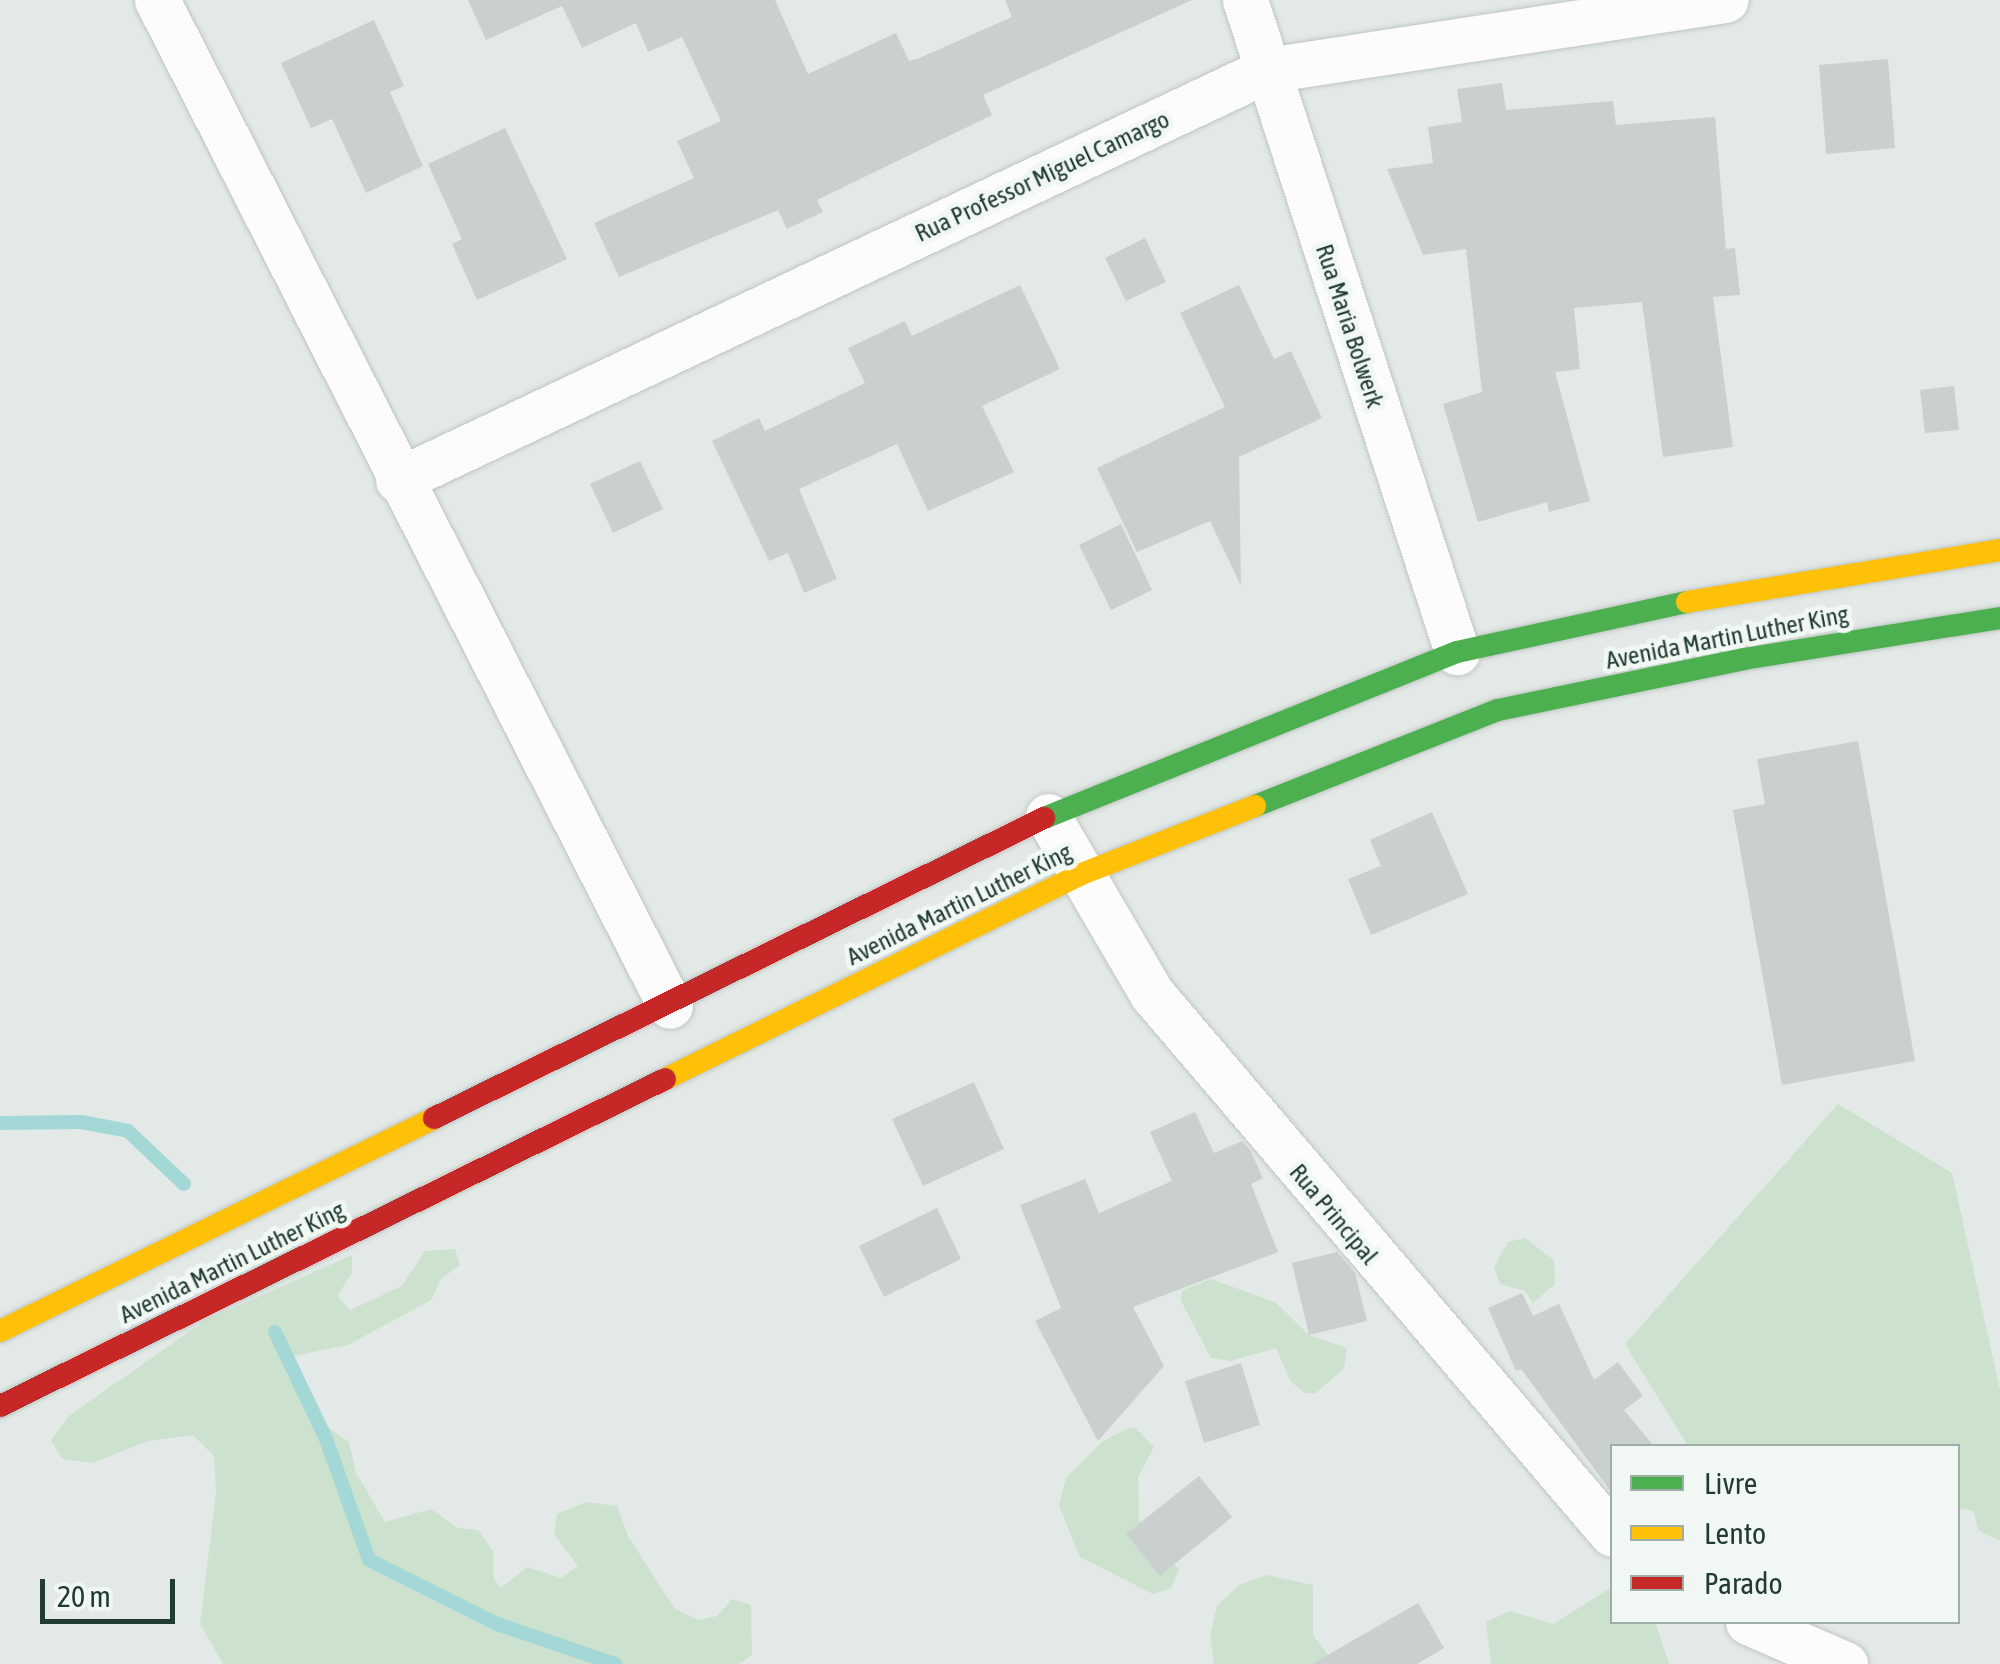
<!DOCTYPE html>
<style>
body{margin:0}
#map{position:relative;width:2000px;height:1664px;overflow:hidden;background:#e3e9e6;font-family:"Asap Condensed",sans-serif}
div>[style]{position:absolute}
.green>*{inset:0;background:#cce2cf}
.stream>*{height:14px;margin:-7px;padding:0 7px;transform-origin:7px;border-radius:7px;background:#a3d8d6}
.building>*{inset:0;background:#cad0cd}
.roads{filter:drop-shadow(0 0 2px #c0c6c3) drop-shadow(0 0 2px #c0c6c3)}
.street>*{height:45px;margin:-22.5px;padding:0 22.5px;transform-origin:22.5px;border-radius:22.5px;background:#fbfcfb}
.fast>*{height:22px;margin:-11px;padding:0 11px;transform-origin:11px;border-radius:11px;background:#4caf50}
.slow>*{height:22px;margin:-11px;padding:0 11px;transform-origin:11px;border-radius:11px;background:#ffc107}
.jam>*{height:22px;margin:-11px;padding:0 11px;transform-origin:11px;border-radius:11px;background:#c62828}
span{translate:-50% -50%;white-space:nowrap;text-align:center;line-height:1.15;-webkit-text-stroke:10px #f1f8f3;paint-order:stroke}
.street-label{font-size:25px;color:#213c30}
.legend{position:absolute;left:1610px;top:1444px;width:350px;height:180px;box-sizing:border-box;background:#f1f8f3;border:2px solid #9eada5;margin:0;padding:12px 18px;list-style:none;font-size:30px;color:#213c30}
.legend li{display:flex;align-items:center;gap:20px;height:50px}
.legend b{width:50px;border:2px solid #9eada5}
.scale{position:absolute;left:40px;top:1579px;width:135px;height:45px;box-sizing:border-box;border:5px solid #213c30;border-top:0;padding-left:12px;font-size:30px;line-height:35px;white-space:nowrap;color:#213c30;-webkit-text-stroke:8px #f1f8f3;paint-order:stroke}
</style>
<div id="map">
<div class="green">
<div style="clip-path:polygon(1838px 1104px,1952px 1173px,2000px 1390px,2000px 1541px,1978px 1530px,1974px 1511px,1958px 1508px,1958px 1446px,1688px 1446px,1625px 1344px)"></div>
<div style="clip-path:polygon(1525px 1238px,1554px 1260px,1555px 1284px,1533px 1303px,1525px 1291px,1500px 1284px,1494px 1267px,1508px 1242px)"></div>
<div style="clip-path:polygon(455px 1249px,460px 1265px,441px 1279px,431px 1300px,348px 1345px,293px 1356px,287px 1375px,315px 1418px,349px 1442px,356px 1473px,385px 1522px,431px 1509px,458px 1528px,478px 1530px,493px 1551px,494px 1579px,501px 1588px,527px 1567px,561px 1578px,578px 1566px,554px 1534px,557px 1514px,586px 1502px,617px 1506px,628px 1536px,674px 1608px,698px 1620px,717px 1616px,732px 1599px,751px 1605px,752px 1655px,739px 1664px,223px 1664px,200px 1624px,216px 1493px,214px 1456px,193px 1435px,148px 1441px,93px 1463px,62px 1459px,51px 1440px,70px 1415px,206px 1320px,352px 1255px,352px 1273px,337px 1296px,350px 1310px,402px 1286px,425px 1251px)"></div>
<div style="clip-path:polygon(1211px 1279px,1275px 1302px,1309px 1335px,1347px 1348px,1344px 1368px,1316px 1393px,1305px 1393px,1291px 1382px,1276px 1348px,1230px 1361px,1211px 1358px,1180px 1299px,1183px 1290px)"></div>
<div style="clip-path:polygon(1128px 1428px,1136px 1428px,1154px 1447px,1138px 1477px,1139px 1520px,1179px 1570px,1171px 1588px,1153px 1594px,1080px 1557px,1059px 1506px,1066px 1478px,1102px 1442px)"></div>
<div style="clip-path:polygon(1267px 1575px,1313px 1585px,1313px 1635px,1335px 1664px,1214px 1664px,1210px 1635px,1217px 1606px,1239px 1585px)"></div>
<div style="clip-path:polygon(1612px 1587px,1612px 1622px,1655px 1622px,1669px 1664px,1491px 1664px,1486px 1622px,1510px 1611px,1553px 1624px)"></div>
</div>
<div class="stream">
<div style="left:0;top:1123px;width:81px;rotate:-0.7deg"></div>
<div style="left:81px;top:1122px;width:48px;rotate:10.8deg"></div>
<div style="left:128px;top:1131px;width:77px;rotate:43.4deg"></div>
<div style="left:275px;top:1332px;width:119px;rotate:64.5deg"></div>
<div style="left:326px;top:1439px;width:128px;rotate:70.4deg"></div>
<div style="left:369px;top:1560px;width:143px;rotate:26.6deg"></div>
<div style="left:497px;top:1624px;width:125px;rotate:18.7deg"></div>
</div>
<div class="building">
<div style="clip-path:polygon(468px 0,775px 0,808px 74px,896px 33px,909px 61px,917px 59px,1012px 17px,1005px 0,1192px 0,983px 95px,992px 115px,817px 200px,823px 212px,787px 229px,778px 210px,619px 277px,594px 223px,694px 178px,677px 141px,721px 121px,682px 37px,648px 52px,636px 23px,582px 48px,562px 6px,486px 40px)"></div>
<div style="clip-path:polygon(374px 20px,404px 86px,390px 92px,423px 166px,366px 193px,332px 119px,311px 128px,281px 63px)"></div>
<div style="clip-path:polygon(1888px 59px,1895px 148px,1826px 154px,1819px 65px)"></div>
<div style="clip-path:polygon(1502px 83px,1506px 110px,1613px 101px,1616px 125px,1715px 117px,1726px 249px,1735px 248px,1740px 295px,1713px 297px,1733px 447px,1663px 457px,1642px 302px,1574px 308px,1580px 369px,1555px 372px,1590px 501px,1549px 512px,1547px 502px,1478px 522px,1443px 404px,1482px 392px,1466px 249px,1423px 255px,1387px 169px,1433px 163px,1428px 127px,1462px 122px,1457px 89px)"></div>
<div style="clip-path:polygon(505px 128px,567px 259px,477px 300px,452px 244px,462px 239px,428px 164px)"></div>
<div style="clip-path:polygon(1145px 238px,1166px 282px,1126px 301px,1105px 258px)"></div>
<div style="clip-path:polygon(1020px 285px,1060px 369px,982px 406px,1014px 472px,928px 511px,897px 444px,799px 489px,837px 579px,804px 593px,788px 553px,769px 561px,712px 441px,759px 418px,765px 431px,865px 383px,848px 348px,905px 321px,912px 336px)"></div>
<div style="clip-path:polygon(1239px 285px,1274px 359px,1291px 351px,1322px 418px,1239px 457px,1241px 586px,1210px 521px,1137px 552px,1097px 468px,1225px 407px,1180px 313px)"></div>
<div style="clip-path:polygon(1954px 386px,1959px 430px,1925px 433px,1920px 390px)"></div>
<div style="clip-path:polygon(640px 461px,663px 509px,613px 533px,590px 484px)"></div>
<div style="clip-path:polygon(1121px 524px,1152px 590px,1111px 610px,1079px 545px)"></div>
<div style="clip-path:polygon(1858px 741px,1915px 1061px,1782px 1085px,1733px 810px,1765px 804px,1757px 759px)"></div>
<div style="clip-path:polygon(1432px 812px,1468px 894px,1371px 935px,1348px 879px,1381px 866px,1370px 840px)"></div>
<div style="clip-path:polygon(974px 1082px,1004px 1149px,923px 1186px,892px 1119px)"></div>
<div style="clip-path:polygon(1195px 1112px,1214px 1153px,1242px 1141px,1250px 1150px,1263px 1178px,1251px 1184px,1278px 1252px,1133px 1307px,1164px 1366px,1098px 1441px,1035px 1321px,1061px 1308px,1020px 1205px,1085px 1179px,1099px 1213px,1172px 1181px,1150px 1132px)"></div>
<div style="clip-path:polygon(937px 1208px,961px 1259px,884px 1297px,859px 1246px)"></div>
<div style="clip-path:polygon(1337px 1252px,1355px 1273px,1367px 1321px,1309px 1335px,1292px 1263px)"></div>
<div style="clip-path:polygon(1522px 1293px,1533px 1316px,1559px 1304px,1594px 1380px,1618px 1362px,1643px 1396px,1624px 1410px,1654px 1446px,1612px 1446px,1612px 1493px,1521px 1369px,1516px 1371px,1488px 1308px)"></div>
<div style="clip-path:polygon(1241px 1363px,1260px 1425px,1204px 1443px,1185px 1381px)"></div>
<div style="clip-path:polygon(1199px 1476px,1232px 1517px,1160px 1576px,1126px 1534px)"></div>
<div style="clip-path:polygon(1418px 1603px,1444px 1648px,1417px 1664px,1312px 1664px)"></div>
</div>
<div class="roads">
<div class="street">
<div style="left:157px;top:0;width:1129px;rotate:62.98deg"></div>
<div style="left:1245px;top:0;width:686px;rotate:71.99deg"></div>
<div style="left:398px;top:480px;width:961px;rotate:-25.26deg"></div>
<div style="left:1267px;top:70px;width:464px;rotate:-8.7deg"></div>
<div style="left:1048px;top:816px;width:206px;rotate:59.7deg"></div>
<div style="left:1152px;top:994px;width:709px;rotate:49.57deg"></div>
<div style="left:1748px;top:1622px;width:106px;rotate:23.4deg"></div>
</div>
<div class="fast">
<div style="left:1255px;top:806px;width:261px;rotate:-21.6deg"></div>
<div style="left:1498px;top:710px;width:251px;rotate:-11.7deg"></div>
<div style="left:1744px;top:659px;width:259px;rotate:-9.1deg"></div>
<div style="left:1044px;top:818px;width:445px;rotate:-21.9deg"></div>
<div style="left:1457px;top:652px;width:235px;rotate:-12.3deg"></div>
</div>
<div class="slow">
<div style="left:1687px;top:602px;width:317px;rotate:-9.4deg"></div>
<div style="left:665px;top:1079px;width:462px;rotate:-26.2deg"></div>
<div style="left:1079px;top:875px;width:189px;rotate:-21.4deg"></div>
<div style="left:0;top:1331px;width:483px;rotate:-26.1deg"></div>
</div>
<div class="jam">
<div style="left:434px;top:1118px;width:680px;rotate:-26.19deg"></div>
<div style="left:0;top:1406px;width:741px;rotate:-26.18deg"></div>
</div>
</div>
<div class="street-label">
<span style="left:1042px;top:176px;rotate:-25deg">Rua Professor Miguel Camargo</span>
<span style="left:1350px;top:326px;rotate:72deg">Rua Maria Bolwerk</span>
<span style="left:1727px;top:637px;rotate:-11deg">Avenida Martin Luther King</span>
<span style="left:959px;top:904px;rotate:-26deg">Avenida Martin Luther King</span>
<span style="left:1334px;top:1214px;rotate:50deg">Rua Principal</span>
<span style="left:232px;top:1262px;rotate:-26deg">Avenida Martin Luther King</span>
</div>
<ul class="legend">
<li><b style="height:12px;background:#4caf50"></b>Livre</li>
<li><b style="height:12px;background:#ffc107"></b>Lento</li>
<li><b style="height:12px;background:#c62828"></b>Parado</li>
</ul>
<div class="scale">20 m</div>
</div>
